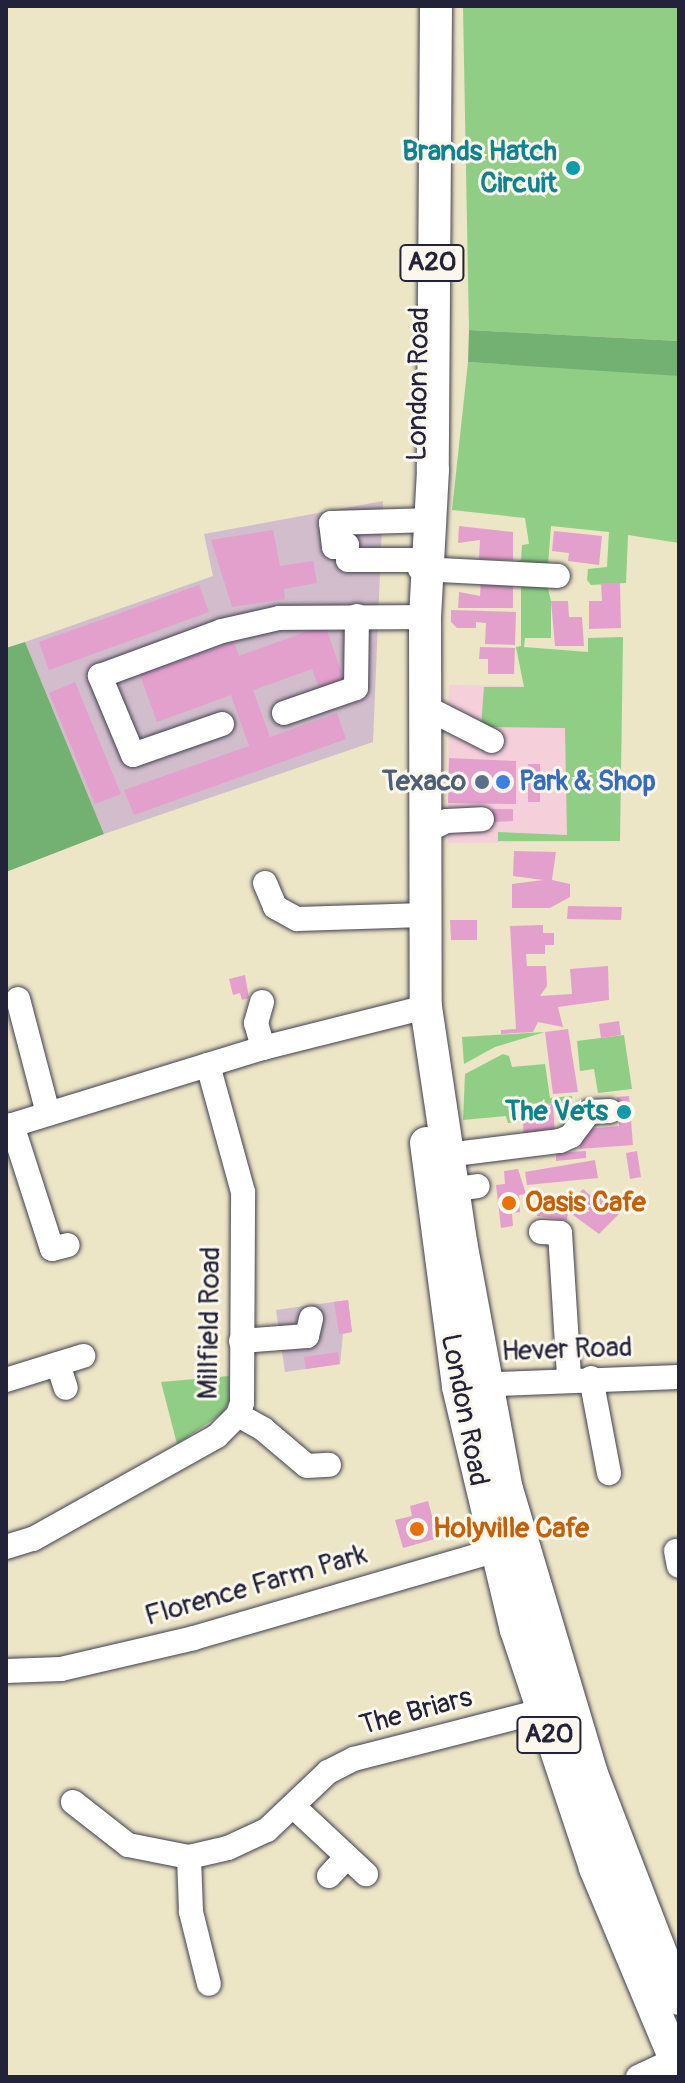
<!DOCTYPE html>
<style>
body{margin:0}
#map{position:relative;width:685px;height:2083px;overflow:hidden;background:#ece5c6;font-family:Pangolin,sans-serif}
div>[style]{position:absolute}
.built>*{inset:0;background:#f5cfda}
.industrial>*{inset:0;background:#d1bdcb}
.green>*{inset:0;background:#8fce84}
.forest>*{inset:0;background:#73b172}
.building>*{inset:0;background:#e4a0cc}
.roads{filter:drop-shadow(0 0 2px #403f50) drop-shadow(0 0 2px #403f50)}
.minor>*{height:24px;margin:-12px;padding:0 12px;transform-origin:12px;border-radius:12px;background:#fff}
.major>*{height:32px;margin:-16px;padding:0 16px;transform-origin:16px;border-radius:16px;background:#fff}
.dots>*{width:22px;height:22px;translate:-50% -50%;box-sizing:border-box;border:4px solid #fbf7ec;border-radius:50%}
span{translate:-50% -50%;white-space:nowrap;text-align:center;line-height:1.15;-webkit-text-stroke:6px #fbf7ec;paint-order:stroke}
.shield-label span{padding:2px 6px;background:#fbf7ec;border:2px solid;border-radius:6px;-webkit-text-stroke-width:0}
.shield-label{font-size:26px;color:#22223b;font-weight:700}
.culture-label{font-size:28px;color:#0d838f;font-weight:700}
.right{translate:-100% -50%;text-align:right}
.street-label{font-size:28px;color:#22223b}
.service-label{font-size:28px;color:#4e5e75;font-weight:700}
.shop-label{font-size:28px;color:#366cbe;font-weight:700}
.left{translate:0 -50%;text-align:left}
.food-label{font-size:28px;color:#c56008;font-weight:700}
.frame{position:absolute;inset:0;border:8px solid #22223b;pointer-events:none}
</style>
<div id="map">
<div class="built">
<div style="clip-path:polygon(449px 685px,621px 687px,620px 841px,448px 843px)"></div>
</div>
<div class="industrial">
<div style="clip-path:polygon(383px 501px,373px 742px,104px 834px,25px 642px,213px 576px,204px 534px)"></div>
<div style="clip-path:polygon(348px 1300px,352px 1332px,343px 1334px,340px 1364px,285px 1372px,276px 1310px)"></div>
</div>
<div class="green">
<div style="clip-path:polygon(463px 6px,679px 6px,679px 341px,469px 330px)"></div>
<div style="clip-path:polygon(468px 362px,679px 374px,679px 543px,628px 535px,626px 583px,591px 585px,587px 580px,588px 569px,607px 567px,609px 532px,551px 526px,548px 565px,513px 563px,521px 560px,522px 545px,529px 544px,525px 518px,452px 510px)"></div>
<div style="clip-path:polygon(521px 578px,547px 585px,551px 601px,551px 638px,525px 638px,524px 647px,588px 652px,588px 638px,623px 637px,620px 841px,498px 841px,498px 832px,567px 835px,565px 728px,481px 727px,484px 687px,524px 687px,516px 647px,521px 646px)"></div>
<div style="clip-path:polygon(545px 1032px,495px 1047px,464px 1064px,462px 1037px)"></div>
<div style="clip-path:polygon(624px 1035px,632px 1089px,598px 1093px,594px 1069px,580px 1071px,577px 1041px)"></div>
<div style="clip-path:polygon(503px 1054px,509px 1056px,512px 1067px,545px 1064px,550px 1098px,572px 1096px,572px 1112px,560px 1113px,559px 1103px,518px 1106px,519px 1122px,508px 1123px,506px 1116px,463px 1120px,465px 1074px)"></div>
<div style="clip-path:polygon(229px 1376px,230px 1400px,223px 1413px,177px 1444px,161px 1382px)"></div>
</div>
<div class="forest">
<div style="clip-path:polygon(469px 330px,679px 341px,679px 376px,468px 362px)"></div>
<div style="clip-path:polygon(25px 642px,104px 834px,6px 872px,6px 648px)"></div>
</div>
<div class="building">
<div style="clip-path:polygon(459px 526px,513px 532px,513px 560px,479px 559px,480px 540px,458px 543px)"></div>
<div style="clip-path:polygon(273px 530px,280px 566px,313px 561px,317px 583px,284px 589px,285px 599px,232px 607px,211px 540px)"></div>
<div style="clip-path:polygon(554px 531px,602px 536px,599px 565px,568px 561px,569px 553px,552px 551px)"></div>
<div style="clip-path:polygon(481px 577px,513px 578px,513px 608px,458px 608px,459px 592px,480px 596px)"></div>
<div style="clip-path:polygon(601px 583px,620px 583px,621px 628px,589px 629px,589px 601px,602px 601px)"></div>
<div style="clip-path:polygon(199px 585px,209px 612px,49px 670px,39px 642px)"></div>
<div style="clip-path:polygon(551px 601px,568px 601px,569px 617px,582px 617px,584px 646px,555px 646px)"></div>
<div style="clip-path:polygon(451px 610px,516px 612px,515px 645px,485px 644px,486px 623px,476px 622px,476px 628px,457px 628px,451px 622px)"></div>
<div style="clip-path:polygon(325px 625px,344px 679px,319px 688px,312px 669px,253px 690px,270px 737px,337px 713px,346px 739px,134px 815px,124px 790px,249px 746px,231px 695px,157px 722px,140px 675px,234px 642px,239px 656px)"></div>
<div style="clip-path:polygon(480px 647px,515px 648px,514px 674px,488px 674px,488px 659px,479px 659px)"></div>
<div style="clip-path:polygon(75px 682px,121px 794px,95px 804px,49px 693px)"></div>
<div style="clip-path:polygon(449px 758px,516px 761px,516px 804px,448px 803px)"></div>
<div style="clip-path:polygon(528px 764px,540px 764px,540px 802px,528px 802px)"></div>
<div style="clip-path:polygon(492px 809px,513px 809px,513px 821px,493px 822px)"></div>
<div style="clip-path:polygon(514px 851px,556px 852px,552px 880px,570px 884px,570px 897px,550px 908px,512px 908px,512px 884px,543px 880px,513px 876px)"></div>
<div style="clip-path:polygon(568px 906px,622px 907px,621px 920px,567px 919px)"></div>
<div style="clip-path:polygon(450px 920px,477px 920px,477px 940px,451px 940px)"></div>
<div style="clip-path:polygon(543px 925px,543px 933px,554px 933px,554px 945px,545px 945px,545px 954px,526px 954px,527px 966px,546px 966px,547px 986px,540px 996px,572px 994px,570px 969px,608px 966px,609px 1000px,558px 1007px,563px 1027px,538px 1022px,533px 1032px,501px 1034px,501px 1030px,516px 1029px,510px 926px)"></div>
<div style="clip-path:polygon(245px 975px,249px 998px,242px 1000px,240px 993px,233px 995px,229px 979px)"></div>
<div style="clip-path:polygon(619px 1021px,621px 1035px,601px 1038px,599px 1024px)"></div>
<div style="clip-path:polygon(568px 1029px,578px 1092px,553px 1094px,545px 1032px)"></div>
<div style="clip-path:polygon(629px 1096px,633px 1145px,579px 1149px,586px 1129px,619px 1126px,617px 1097px)"></div>
<div style="clip-path:polygon(553px 1104px,555px 1137px,524px 1139px,522px 1106px)"></div>
<div style="clip-path:polygon(586px 1151px,586px 1158px,556px 1161px,556px 1153px)"></div>
<div style="clip-path:polygon(637px 1151px,641px 1177px,630px 1179px,626px 1153px)"></div>
<div style="clip-path:polygon(595px 1160px,598px 1178px,527px 1185px,525px 1172px)"></div>
<div style="clip-path:polygon(518px 1169px,526px 1194px,519px 1195px,520px 1212px,512px 1213px,513px 1226px,501px 1228px,496px 1185px,505px 1184px,504px 1171px)"></div>
<div style="clip-path:polygon(599px 1187px,624px 1209px,599px 1234px,573px 1215px,578px 1211px,570px 1203px,583px 1189px,591px 1196px)"></div>
<div style="clip-path:polygon(538px 1207px,568px 1210px,567px 1220px,537px 1216px)"></div>
<div style="clip-path:polygon(348px 1300px,352px 1332px,339px 1334px,334px 1302px)"></div>
<div style="clip-path:polygon(338px 1352px,340px 1364px,306px 1369px,304px 1357px)"></div>
<div style="clip-path:polygon(428px 1501px,438px 1538px,403px 1548px,395px 1520px,412px 1516px,410px 1506px)"></div>
</div>
<div class="roads">
<div class="minor">
<div style="left:430px;top:560px;width:82px;rotate:180deg"></div>
<div style="left:348px;top:560px;width:15px;rotate:-94deg"></div>
<div style="left:347px;top:545px;width:13px;rotate:171deg"></div>
<div style="left:334px;top:547px;width:24px;rotate:-97deg"></div>
<div style="left:331px;top:523px;width:101px;rotate:-1.7deg"></div>
<div style="left:420px;top:569px;width:138px;rotate:2.9deg"></div>
<div style="left:425px;top:707px;width:75px;rotate:26.9deg"></div>
<div style="left:284px;top:713px;width:76px;rotate:-19.1deg"></div>
<div style="left:356px;top:688px;width:72px;rotate:-89.2deg"></div>
<div style="left:222px;top:724px;width:94px;rotate:160.8deg"></div>
<div style="left:133px;top:755px;width:86px;rotate:-112.7deg"></div>
<div style="left:100px;top:676px;width:130px;rotate:-20.2deg"></div>
<div style="left:222px;top:631px;width:58px;rotate:-12.8deg"></div>
<div style="left:279px;top:618px;width:146px;rotate:-0.4deg"></div>
<div style="left:424px;top:832px;width:25px;rotate:-26deg"></div>
<div style="left:447px;top:821px;width:35px;rotate:-3deg"></div>
<div style="left:265px;top:883px;width:26px;rotate:67deg"></div>
<div style="left:275px;top:907px;width:25px;rotate:29deg"></div>
<div style="left:297px;top:919px;width:127px;rotate:-1.8deg"></div>
<div style="left:18px;top:999px;width:118px;rotate:75.3deg"></div>
<div style="left:262px;top:1002px;width:22px;rotate:106deg"></div>
<div style="left:256px;top:1023px;width:26px;rotate:74deg"></div>
<div style="left:12px;top:1125px;width:130px;rotate:72.1deg"></div>
<div style="left:52px;top:1249px;width:16px;rotate:-14deg"></div>
<div style="left:6px;top:1127px;width:269px;rotate:-17.1deg"></div>
<div style="left:263px;top:1048px;width:168px;rotate:-14.1deg"></div>
<div style="left:431px;top:1157px;width:130px;rotate:-7.1deg"></div>
<div style="left:560px;top:1141px;width:12px;rotate:-24deg"></div>
<div style="left:571px;top:1136px;width:30px;rotate:-53deg"></div>
<div style="left:589px;top:1112px;width:21px;rotate:-3deg"></div>
<div style="left:436px;top:1192px;width:42px;rotate:-8.1deg"></div>
<div style="left:541px;top:1232px;width:19px;rotate:3deg"></div>
<div style="left:560px;top:1233px;width:145px;rotate:86.4deg"></div>
<div style="left:241px;top:1341px;width:66px;rotate:-4.3deg"></div>
<div style="left:307px;top:1336px;width:18px;rotate:-77deg"></div>
<div style="left:58px;top:1364px;width:25px;rotate:72deg"></div>
<div style="left:591px;top:1378px;width:97px;rotate:79.3deg"></div>
<div style="left:6px;top:1380px;width:81px;rotate:-17.3deg"></div>
<div style="left:472px;top:1385px;width:207px;rotate:-2.2deg"></div>
<div style="left:238px;top:1415px;width:29px;rotate:29deg"></div>
<div style="left:263px;top:1429px;width:57px;rotate:40.1deg"></div>
<div style="left:307px;top:1466px;width:22px;rotate:-3deg"></div>
<div style="left:6px;top:1547px;width:28px;rotate:-17deg"></div>
<div style="left:33px;top:1539px;width:211px;rotate:-29.2deg"></div>
<div style="left:217px;top:1436px;width:30px;rotate:-45deg"></div>
<div style="left:238px;top:1415px;width:13px;rotate:-72deg"></div>
<div style="left:242px;top:1403px;width:211px;rotate:-89.7deg"></div>
<div style="left:243px;top:1192px;width:132px;rotate:-105.4deg"></div>
<div style="left:676px;top:1551px;width:15px;rotate:79deg"></div>
<div style="left:6px;top:1671px;width:55px;rotate:-2.1deg"></div>
<div style="left:61px;top:1669px;width:137px;rotate:-13.1deg"></div>
<div style="left:194px;top:1638px;width:329px;rotate:-16.2deg"></div>
<div style="left:73px;top:1802px;width:70px;rotate:38deg"></div>
<div style="left:128px;top:1845px;width:62px;rotate:11.1deg"></div>
<div style="left:189px;top:1857px;width:40px;rotate:-13deg"></div>
<div style="left:228px;top:1848px;width:43px;rotate:-24.8deg"></div>
<div style="left:267px;top:1830px;width:84px;rotate:-43.6deg"></div>
<div style="left:328px;top:1772px;width:29px;rotate:-27deg"></div>
<div style="left:354px;top:1759px;width:209px;rotate:-14.4deg"></div>
<div style="left:293px;top:1806px;width:100px;rotate:43deg"></div>
<div style="left:189px;top:1857px;width:55px;rotate:87.9deg"></div>
<div style="left:191px;top:1912px;width:74px;rotate:76deg"></div>
<div style="left:329px;top:1876px;width:26px;rotate:-47deg"></div>
<div style="left:638px;top:2077px;width:45px;rotate:-24.9deg"></div>
</div>
<div class="major">
<div style="left:436px;top:6px;width:464px;rotate:90.4deg"></div>
<div style="left:433px;top:470px;width:147px;rotate:93.1deg"></div>
<div style="left:425px;top:617px;width:390px;rotate:89.9deg"></div>
<div style="left:426px;top:1007px;width:238px;rotate:81.5deg"></div>
<div style="left:461px;top:1242px;width:251px;rotate:79.5deg"></div>
<div style="left:507px;top:1489px;width:297px;rotate:73.4deg"></div>
<div style="left:592px;top:1774px;width:241px;rotate:68.9deg"></div>
<div style="left:426px;top:1143px;width:246px;rotate:82.5deg"></div>
<div style="left:458px;top:1387px;width:250px;rotate:76.6deg"></div>
<div style="left:516px;top:1630px;width:251px;rotate:71.6deg"></div>
<div style="left:595px;top:1868px;width:218px;rotate:67.3deg"></div>
</div>
</div>
<div class="dots">
<div style="left:573px;top:168px;background:#0f9aa8"></div>
<div style="left:482px;top:782px;background:#5c6f8a"></div>
<div style="left:503px;top:782px;background:#3f7fe0"></div>
<div style="left:624px;top:1112px;background:#0f9aa8"></div>
<div style="left:509px;top:1203px;background:#e8710a"></div>
<div style="left:417px;top:1529px;background:#e8710a"></div>
</div>
<div class="shield-label">
<span style="left:432px;top:263px">A20</span>
<span style="left:549px;top:1735px">A20</span>
</div>
<div class="culture-label">
<span class="right" style="left:557px;top:168px">Brands Hatch<br>Circuit</span>
<span class="right" style="left:608px;top:1112px">The Vets</span>
</div>
<div class="street-label">
<span style="left:419px;top:384px;rotate:-89deg">London Road</span>
<span style="left:210px;top:1323px;rotate:-89deg">Millfield Road</span>
<span style="left:567px;top:1350px;rotate:-2deg">Hever Road</span>
<span style="left:464px;top:1410px;rotate:79deg">London Road</span>
<span style="left:256px;top:1586px;rotate:-16deg">Florence Farm Park</span>
<span style="left:416px;top:1712px;rotate:-15deg">The Briars</span>
</div>
<div class="service-label">
<span class="right" style="left:466px;top:782px">Texaco</span>
</div>
<div class="shop-label">
<span class="left" style="left:519px;top:782px">Park &amp; Shop</span>
</div>
<div class="food-label">
<span class="left" style="left:525px;top:1203px">Oasis Cafe</span>
<span class="left" style="left:433px;top:1529px">Holyville Cafe</span>
</div>
<div class="frame"></div>
</div>
